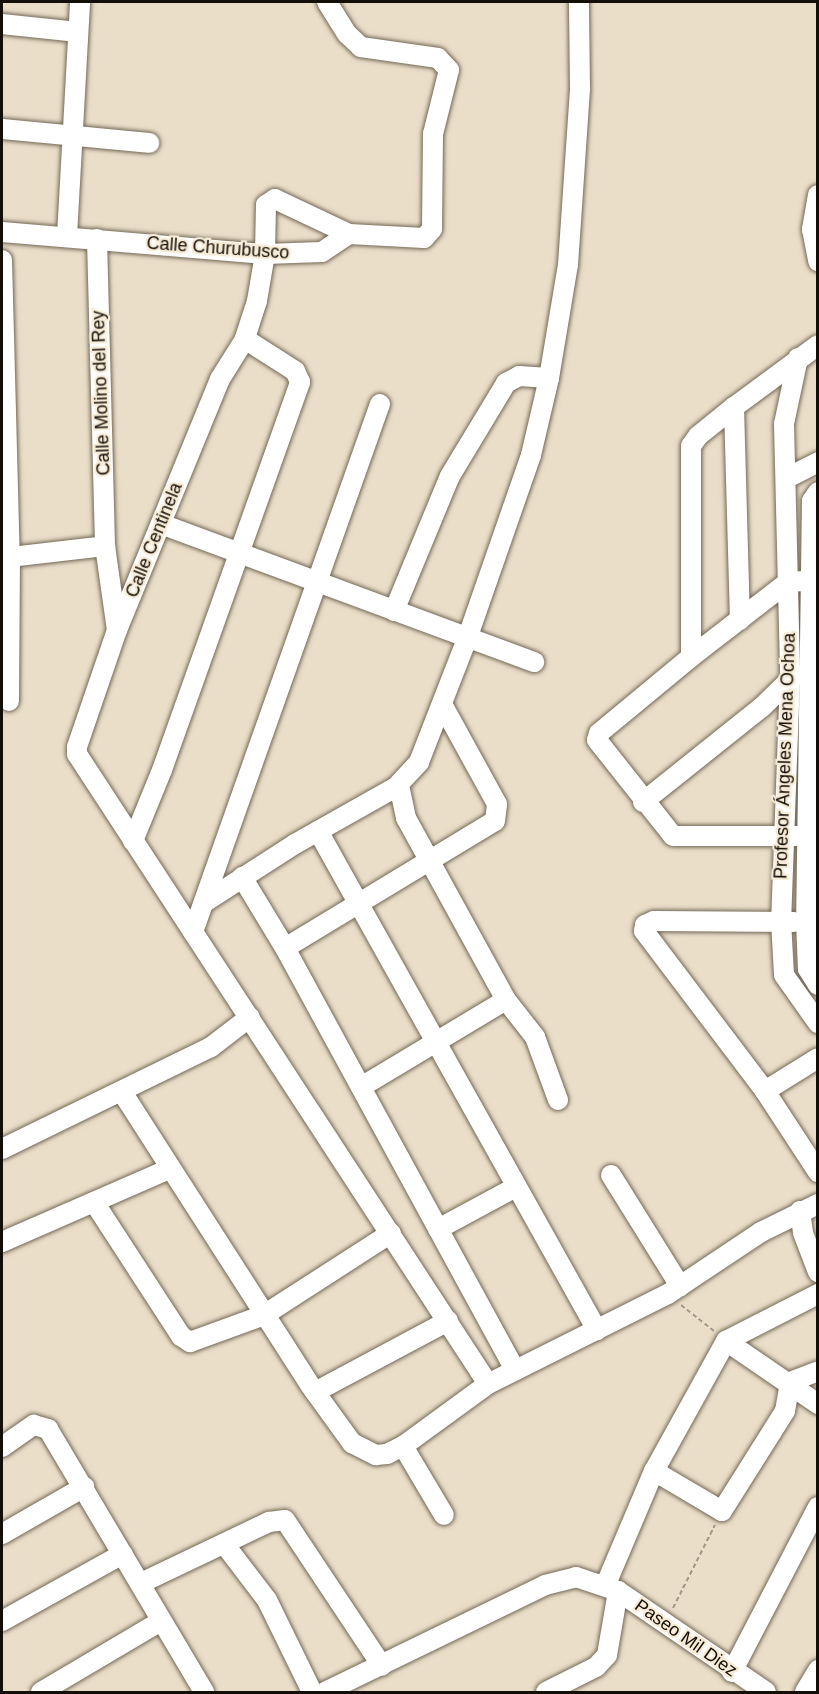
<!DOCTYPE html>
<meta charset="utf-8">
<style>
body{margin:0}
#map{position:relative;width:819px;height:1694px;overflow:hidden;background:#eadec9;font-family:Arial,sans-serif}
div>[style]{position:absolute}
.path>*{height:2px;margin-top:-1px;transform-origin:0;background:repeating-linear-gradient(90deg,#a29888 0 4.5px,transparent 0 7.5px)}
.roads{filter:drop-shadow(0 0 2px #736856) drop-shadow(0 0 2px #736856)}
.minor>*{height:20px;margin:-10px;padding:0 10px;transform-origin:10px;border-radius:10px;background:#fff}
span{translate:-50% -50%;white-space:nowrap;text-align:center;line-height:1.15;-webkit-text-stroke:4.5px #f7ebd6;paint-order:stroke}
.street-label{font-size:18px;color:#130e08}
.frame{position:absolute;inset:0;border:3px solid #130e08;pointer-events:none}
</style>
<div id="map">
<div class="path">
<div style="left:681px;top:1305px;width:42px;rotate:38.2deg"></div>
<div style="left:673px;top:1608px;width:93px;rotate:-63.2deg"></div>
</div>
<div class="roads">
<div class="minor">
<div style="left:2px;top:24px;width:76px;rotate:6deg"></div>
<div style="left:2px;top:129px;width:148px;rotate:5.4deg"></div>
<div style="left:818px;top:195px;width:35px;rotate:100deg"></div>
<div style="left:812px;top:229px;width:33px;rotate:79deg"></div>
<div style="left:2px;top:232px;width:264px;rotate:4.8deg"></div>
<div style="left:265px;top:254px;width:57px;rotate:-2deg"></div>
<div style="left:322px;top:252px;width:32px;rotate:-34deg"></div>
<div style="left:349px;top:234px;width:75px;rotate:3.1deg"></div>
<div style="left:424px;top:238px;width:12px;rotate:-48deg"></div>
<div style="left:432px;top:229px;width:95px;rotate:-89.4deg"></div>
<div style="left:433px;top:134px;width:66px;rotate:-76deg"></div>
<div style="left:449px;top:70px;width:16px;rotate:-133deg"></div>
<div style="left:438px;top:58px;width:78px;rotate:-171.9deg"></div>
<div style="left:361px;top:47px;width:19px;rotate:-137deg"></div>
<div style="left:347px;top:34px;width:38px;rotate:-122deg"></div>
<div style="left:349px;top:234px;width:82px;rotate:-154.7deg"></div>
<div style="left:275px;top:199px;width:11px;rotate:146deg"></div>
<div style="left:266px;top:205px;width:49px;rotate:91.2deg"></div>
<div style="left:265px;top:254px;width:48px;rotate:99.7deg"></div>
<div style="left:257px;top:301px;width:40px;rotate:108deg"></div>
<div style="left:245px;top:339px;width:47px;rotate:122deg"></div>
<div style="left:220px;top:379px;width:271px;rotate:112.3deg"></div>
<div style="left:117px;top:630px;width:124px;rotate:108.9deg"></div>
<div style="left:77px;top:747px;width:7px;rotate:90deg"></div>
<div style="left:77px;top:754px;width:752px;rotate:56.88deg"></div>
<div style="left:67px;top:236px;width:234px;rotate:-86.8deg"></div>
<div style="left:97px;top:239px;width:307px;rotate:88.5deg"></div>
<div style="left:105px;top:546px;width:85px;rotate:81.9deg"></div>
<div style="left:2px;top:260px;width:297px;rotate:88.5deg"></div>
<div style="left:10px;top:557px;width:144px;rotate:90.4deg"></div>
<div style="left:798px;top:358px;width:67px;rotate:102deg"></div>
<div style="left:784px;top:424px;width:254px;rotate:88.6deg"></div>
<div style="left:790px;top:678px;width:243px;rotate:92.1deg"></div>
<div style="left:781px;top:921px;width:54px;rotate:86.8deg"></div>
<div style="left:784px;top:975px;width:59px;rotate:54.7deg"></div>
<div style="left:734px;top:407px;width:213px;rotate:88.4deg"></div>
<div style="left:787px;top:478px;width:35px;rotate:-27deg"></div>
<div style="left:818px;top:492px;width:11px;rotate:124deg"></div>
<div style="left:812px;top:501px;width:421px;rotate:90.8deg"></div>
<div style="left:806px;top:922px;width:47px;rotate:87.6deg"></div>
<div style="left:808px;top:969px;width:19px;rotate:58deg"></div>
<div style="left:161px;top:524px;width:398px;rotate:20.3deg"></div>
<div style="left:2px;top:558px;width:104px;rotate:-6.6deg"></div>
<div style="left:818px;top:580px;width:30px;rotate:176deg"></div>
<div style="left:788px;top:582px;width:123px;rotate:142.3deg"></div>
<div style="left:691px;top:657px;width:119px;rotate:140.4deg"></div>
<div style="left:599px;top:733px;width:7px;rotate:106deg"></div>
<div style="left:597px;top:740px;width:122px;rotate:51.6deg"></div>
<div style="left:673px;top:836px;width:145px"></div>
<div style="left:394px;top:611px;width:146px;rotate:-67.5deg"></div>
<div style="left:450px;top:476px;width:109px;rotate:-58.9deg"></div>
<div style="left:506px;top:383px;width:15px;rotate:-28deg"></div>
<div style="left:519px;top:376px;width:30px;rotate:4deg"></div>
<div style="left:691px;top:657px;width:211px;rotate:-90deg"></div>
<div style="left:691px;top:446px;width:12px;rotate:-55deg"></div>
<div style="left:698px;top:436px;width:46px;rotate:-38.9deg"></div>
<div style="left:734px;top:407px;width:104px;rotate:-36.4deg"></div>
<div style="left:399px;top:785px;width:34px;rotate:78deg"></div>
<div style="left:406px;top:818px;width:208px;rotate:61.2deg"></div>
<div style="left:506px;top:1000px;width:47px;rotate:51.9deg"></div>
<div style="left:535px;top:1037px;width:67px;rotate:69.9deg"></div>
<div style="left:643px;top:802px;width:152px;rotate:-38.6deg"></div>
<div style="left:762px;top:707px;width:46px;rotate:-44.1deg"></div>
<div style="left:318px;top:831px;width:572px;rotate:60.79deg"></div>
<div style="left:133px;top:841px;width:77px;rotate:-67.8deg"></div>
<div style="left:162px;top:770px;width:412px;rotate:-70.4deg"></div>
<div style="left:300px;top:382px;width:12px;rotate:-114deg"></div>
<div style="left:295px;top:371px;width:59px;rotate:-147.4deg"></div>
<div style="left:242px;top:877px;width:83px;rotate:58.8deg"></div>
<div style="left:285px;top:948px;width:481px;rotate:61.4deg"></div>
<div style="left:205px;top:902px;width:107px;rotate:-32.8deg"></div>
<div style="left:295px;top:844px;width:116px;rotate:-29.4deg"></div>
<div style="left:396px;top:787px;width:34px;rotate:-47deg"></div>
<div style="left:419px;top:762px;width:132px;rotate:-68.7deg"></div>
<div style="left:467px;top:639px;width:195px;rotate:-70.8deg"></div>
<div style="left:531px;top:455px;width:79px;rotate:-76.8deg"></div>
<div style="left:549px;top:378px;width:115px;rotate:-80.5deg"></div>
<div style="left:568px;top:265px;width:176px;rotate:-86.1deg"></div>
<div style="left:580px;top:89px;width:87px;rotate:-90.7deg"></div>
<div style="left:794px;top:922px;width:140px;rotate:-179.6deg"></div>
<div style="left:654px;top:921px;width:10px;rotate:156deg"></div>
<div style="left:645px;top:925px;width:6px;rotate:99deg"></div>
<div style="left:644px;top:931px;width:201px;rotate:52.9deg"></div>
<div style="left:765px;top:1091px;width:97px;rotate:56.8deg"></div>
<div style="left:193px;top:932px;width:560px;rotate:-70.5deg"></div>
<div style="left:285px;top:948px;width:245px;rotate:-31.2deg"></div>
<div style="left:495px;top:821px;width:17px;rotate:-83deg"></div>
<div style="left:497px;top:804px;width:114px;rotate:-118.8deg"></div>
<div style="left:361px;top:1087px;width:169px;rotate:-31deg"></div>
<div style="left:765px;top:1091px;width:62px;rotate:-31.9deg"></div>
<div style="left:122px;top:1092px;width:348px;rotate:57.3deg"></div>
<div style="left:310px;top:1385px;width:72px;rotate:54.1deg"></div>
<div style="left:352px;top:1443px;width:27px;rotate:27deg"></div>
<div style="left:376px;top:1455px;width:11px;rotate:-5deg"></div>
<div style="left:387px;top:1454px;width:18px;rotate:-27deg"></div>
<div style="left:403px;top:1446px;width:105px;rotate:-36.1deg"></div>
<div style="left:488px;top:1384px;width:201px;rotate:-26.6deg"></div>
<div style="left:668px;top:1294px;width:112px;rotate:-33.7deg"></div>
<div style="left:761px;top:1232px;width:64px;rotate:-26.2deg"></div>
<div style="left:2px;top:1149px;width:233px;rotate:-26deg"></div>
<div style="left:211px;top:1047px;width:49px;rotate:-37.6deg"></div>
<div style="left:611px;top:1175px;width:131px;rotate:58.1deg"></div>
<div style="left:94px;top:1202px;width:160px;rotate:57deg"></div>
<div style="left:181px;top:1336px;width:11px;rotate:34deg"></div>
<div style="left:190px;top:1342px;width:79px;rotate:-20deg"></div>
<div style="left:264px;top:1315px;width:151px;rotate:-32.8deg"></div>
<div style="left:800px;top:1211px;width:22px;rotate:82deg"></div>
<div style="left:803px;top:1233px;width:42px;rotate:69deg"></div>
<div style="left:438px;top:1229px;width:89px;rotate:-28.3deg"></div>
<div style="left:2px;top:1242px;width:184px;rotate:-23.6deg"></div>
<div style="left:726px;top:1341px;width:112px;rotate:34.4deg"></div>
<div style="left:726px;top:1341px;width:103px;rotate:-27.1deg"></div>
<div style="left:315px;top:1392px;width:151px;rotate:-28.1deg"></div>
<div style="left:403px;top:1446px;width:80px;rotate:59.3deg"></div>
<div style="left:2px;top:1447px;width:39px;rotate:-35deg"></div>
<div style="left:34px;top:1425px;width:15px;rotate:16deg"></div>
<div style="left:48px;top:1429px;width:306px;rotate:59.3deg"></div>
<div style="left:654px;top:1471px;width:79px;rotate:30.5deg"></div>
<div style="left:722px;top:1511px;width:118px;rotate:-57.8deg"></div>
<div style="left:785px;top:1411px;width:29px;rotate:-80deg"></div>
<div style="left:790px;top:1382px;width:30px;rotate:-21deg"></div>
<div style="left:2px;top:1534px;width:95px;rotate:-29.8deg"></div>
<div style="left:225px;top:1545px;width:69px;rotate:52.6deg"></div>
<div style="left:267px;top:1600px;width:102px;rotate:63.9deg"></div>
<div style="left:141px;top:1583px;width:142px;rotate:-25.5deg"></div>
<div style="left:269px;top:1522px;width:16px;rotate:-7deg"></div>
<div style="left:285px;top:1520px;width:175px;rotate:56.4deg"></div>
<div style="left:606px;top:1584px;width:123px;rotate:-67deg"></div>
<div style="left:654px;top:1471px;width:149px;rotate:-61deg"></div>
<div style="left:2px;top:1621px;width:138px;rotate:-29deg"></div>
<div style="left:732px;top:1672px;width:186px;rotate:-62.5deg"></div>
<div style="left:41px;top:1692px;width:139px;rotate:-30.6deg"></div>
<div style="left:325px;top:1692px;width:245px;rotate:-25.9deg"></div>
<div style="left:545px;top:1585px;width:32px;rotate:-14deg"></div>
<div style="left:576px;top:1577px;width:44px;rotate:18.4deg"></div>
<div style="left:618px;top:1591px;width:179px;rotate:34.3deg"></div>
<div style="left:546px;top:1692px;width:56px;rotate:-26.6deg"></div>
<div style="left:596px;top:1667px;width:16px;rotate:-47deg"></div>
<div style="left:607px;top:1655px;width:65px;rotate:-80.2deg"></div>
<div style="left:805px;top:1692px;width:26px;rotate:-59deg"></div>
</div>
</div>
<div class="street-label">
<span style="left:218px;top:248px;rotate:4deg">Calle Churubusco</span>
<span style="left:101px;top:393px;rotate:-92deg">Calle Molino del Rey</span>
<span style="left:154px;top:540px;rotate:-68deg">Calle Centinela</span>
<span style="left:785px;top:756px;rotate:-88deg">Profesor Ángeles Mena Ochoa</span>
<span style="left:686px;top:1638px;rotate:35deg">Paseo Mil Diez</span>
</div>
<div class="frame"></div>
</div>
